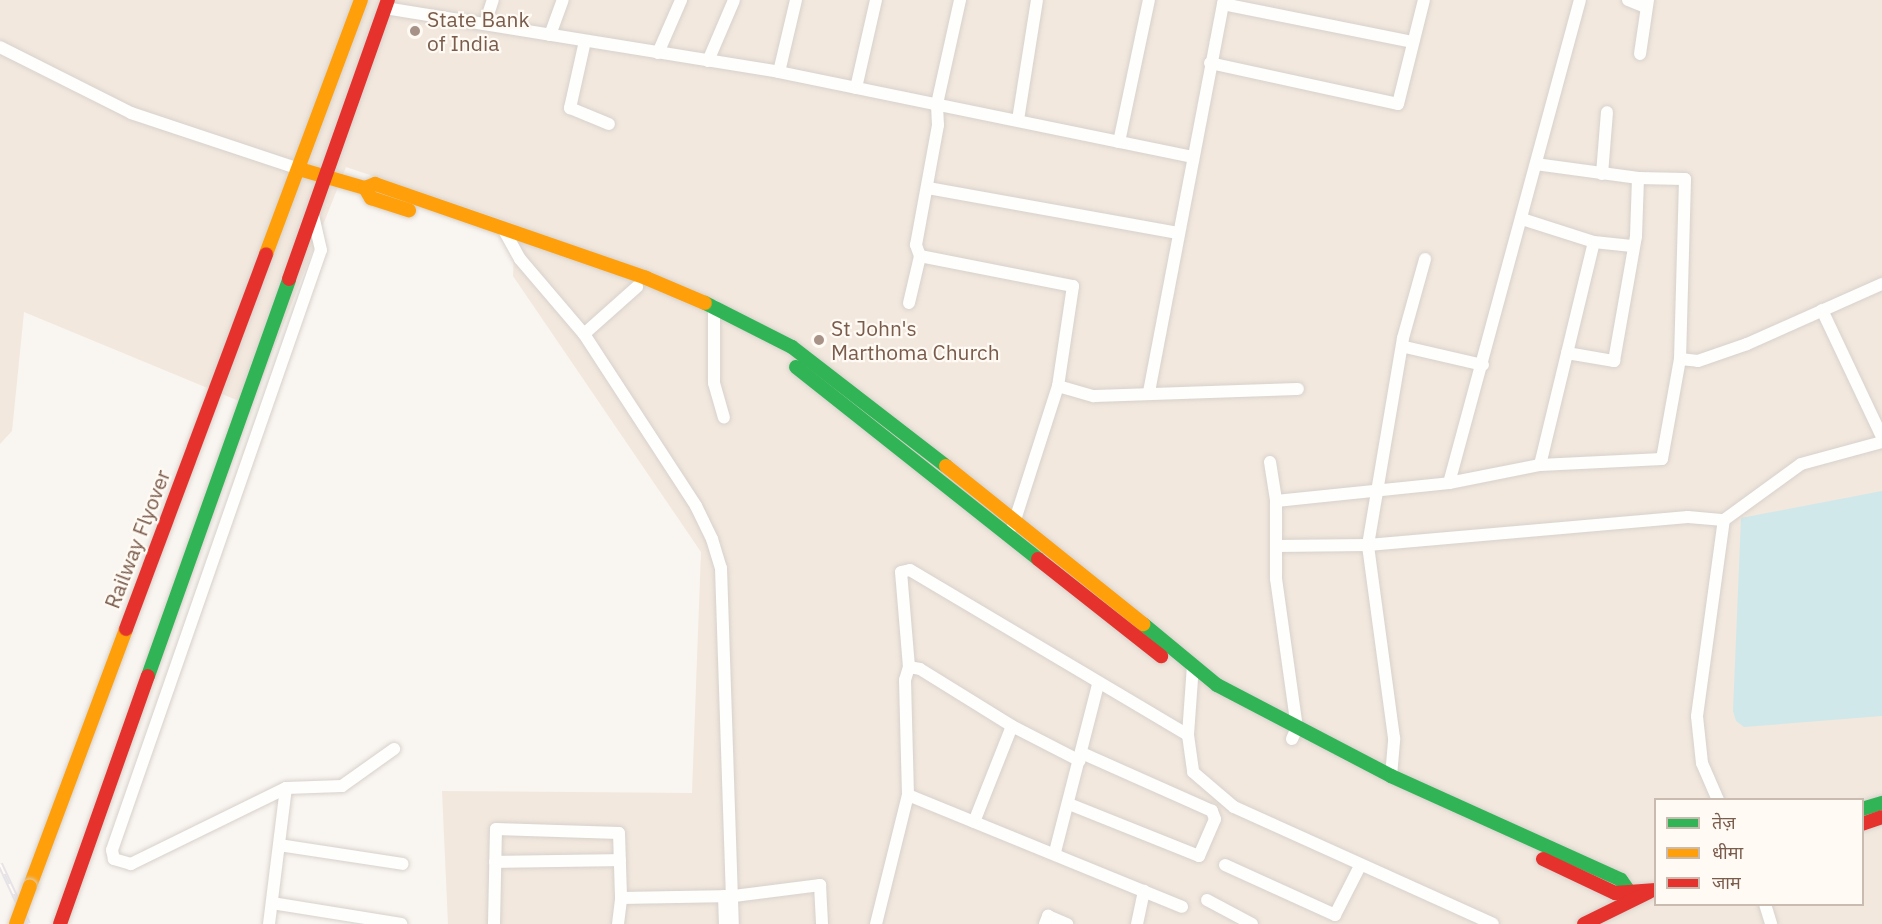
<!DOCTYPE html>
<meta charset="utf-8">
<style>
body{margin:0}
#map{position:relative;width:1882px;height:924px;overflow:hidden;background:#f9f5f0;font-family:"IBM Plex Sans","Noto Sans Devanagari",sans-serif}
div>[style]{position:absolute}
.residential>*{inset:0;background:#f2e8de}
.water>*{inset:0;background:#d0e8ea}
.roads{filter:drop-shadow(0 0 2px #d7d1cb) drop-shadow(0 0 2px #d7d1cb)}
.street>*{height:12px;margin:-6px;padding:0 6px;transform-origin:6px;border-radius:6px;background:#fefefd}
.fast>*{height:14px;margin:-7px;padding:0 7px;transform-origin:7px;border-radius:7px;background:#30b455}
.slow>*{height:14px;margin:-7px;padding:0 7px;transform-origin:7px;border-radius:7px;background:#ff9f0a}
.jam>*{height:14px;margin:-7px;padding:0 7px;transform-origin:7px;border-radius:7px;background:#e5322d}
.rail>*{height:6px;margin-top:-3px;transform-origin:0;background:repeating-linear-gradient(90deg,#fffaf3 0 11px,#e6e3e7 0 22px);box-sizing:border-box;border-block:2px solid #e6e3e7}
.bridges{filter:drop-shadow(0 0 2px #dad1cc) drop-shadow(0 0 2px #dad1cc)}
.slow-bridge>*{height:14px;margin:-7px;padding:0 7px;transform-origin:7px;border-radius:7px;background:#ff9f0a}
.dots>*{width:16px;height:16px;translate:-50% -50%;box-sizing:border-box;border:3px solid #fffaf3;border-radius:50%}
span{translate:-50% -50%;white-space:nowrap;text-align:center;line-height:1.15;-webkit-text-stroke:4.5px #fffaf3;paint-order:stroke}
.poi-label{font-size:21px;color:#7a5c4d}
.left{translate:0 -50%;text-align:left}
.street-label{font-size:21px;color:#7a5c4d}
.legend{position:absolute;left:1654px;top:798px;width:210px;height:108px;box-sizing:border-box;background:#fffaf3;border:2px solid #cabbb1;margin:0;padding:8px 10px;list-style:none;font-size:18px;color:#7a5c4d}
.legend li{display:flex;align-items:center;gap:12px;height:30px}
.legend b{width:30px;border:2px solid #cabbb1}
</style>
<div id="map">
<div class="residential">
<div style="clip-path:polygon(evenodd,0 0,1882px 0,1882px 924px,448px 924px,442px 791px,692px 793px,701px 552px,513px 276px,515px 224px,346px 167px,251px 406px,24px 312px,12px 431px,0 444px,0 0,1656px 800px,1862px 800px,1862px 904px,1656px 904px,1656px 800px)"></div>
</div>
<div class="water">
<div style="clip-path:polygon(1882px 491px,1882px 716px,1744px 727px,1736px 721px,1733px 711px,1741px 518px)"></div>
</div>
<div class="roads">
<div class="street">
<div style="left:1628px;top:0;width:18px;rotate:22deg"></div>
<div style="left:1223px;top:4px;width:194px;rotate:11.3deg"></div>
<div style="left:385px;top:8px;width:399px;rotate:9.2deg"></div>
<div style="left:779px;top:72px;width:422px;rotate:11.6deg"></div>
<div style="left:485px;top:24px;width:25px;rotate:-72deg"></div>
<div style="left:550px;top:35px;width:37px;rotate:-70deg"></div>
<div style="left:585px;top:41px;width:69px;rotate:102.6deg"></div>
<div style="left:570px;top:108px;width:42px;rotate:22.3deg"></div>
<div style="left:0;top:47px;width:147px;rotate:26.7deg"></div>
<div style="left:131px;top:113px;width:177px;rotate:18.4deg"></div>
<div style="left:658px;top:53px;width:58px;rotate:-66.5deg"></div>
<div style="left:1640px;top:54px;width:55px;rotate:-81.6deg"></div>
<div style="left:708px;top:61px;width:66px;rotate:-66.9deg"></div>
<div style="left:1210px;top:63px;width:192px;rotate:12.3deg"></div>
<div style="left:1398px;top:104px;width:107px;rotate:-76deg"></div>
<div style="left:779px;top:72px;width:74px;rotate:-76.7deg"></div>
<div style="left:856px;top:88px;width:90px;rotate:-77.2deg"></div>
<div style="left:1018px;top:120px;width:121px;rotate:-81deg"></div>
<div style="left:1119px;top:142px;width:145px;rotate:-78.1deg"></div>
<div style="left:1602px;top:174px;width:62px;rotate:-85.4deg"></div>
<div style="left:928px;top:188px;width:254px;rotate:10.2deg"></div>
<div style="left:1522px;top:219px;width:76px;rotate:17.7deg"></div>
<div style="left:1594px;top:242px;width:38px;rotate:6deg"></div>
<div style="left:505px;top:232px;width:31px;rotate:61deg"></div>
<div style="left:520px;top:259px;width:99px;rotate:49.5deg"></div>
<div style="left:584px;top:334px;width:205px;rotate:56.9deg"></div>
<div style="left:696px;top:506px;width:37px;rotate:64deg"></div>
<div style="left:712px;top:539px;width:30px;rotate:73deg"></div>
<div style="left:721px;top:568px;width:356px;rotate:88.1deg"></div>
<div style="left:920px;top:256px;width:156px;rotate:11.1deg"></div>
<div style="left:1073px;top:286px;width:101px;rotate:98.5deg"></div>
<div style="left:1058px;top:386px;width:147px;rotate:107.8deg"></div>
<div style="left:909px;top:303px;width:48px;rotate:-76.8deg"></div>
<div style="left:920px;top:256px;width:12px;rotate:-110deg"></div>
<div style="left:916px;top:245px;width:122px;rotate:-79.6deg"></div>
<div style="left:938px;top:125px;width:21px;rotate:-93deg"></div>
<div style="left:937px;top:104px;width:107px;rotate:-77.5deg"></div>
<div style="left:714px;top:306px;width:77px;rotate:90deg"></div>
<div style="left:714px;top:383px;width:36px;rotate:74deg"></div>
<div style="left:1822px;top:310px;width:140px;rotate:64.7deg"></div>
<div style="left:584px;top:334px;width:71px;rotate:-41.6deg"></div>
<div style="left:1405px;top:347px;width:80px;rotate:13deg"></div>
<div style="left:1567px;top:353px;width:48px;rotate:9.7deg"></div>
<div style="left:1614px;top:361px;width:127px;rotate:-80deg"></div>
<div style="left:1636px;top:236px;width:58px;rotate:-88deg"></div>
<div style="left:1680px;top:359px;width:18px;rotate:6deg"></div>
<div style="left:1698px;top:361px;width:52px;rotate:-19.1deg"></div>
<div style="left:1747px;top:344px;width:148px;rotate:-24deg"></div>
<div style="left:1058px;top:386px;width:37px;rotate:16deg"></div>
<div style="left:1094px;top:396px;width:204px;rotate:-2deg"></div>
<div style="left:1149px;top:392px;width:399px;rotate:-79.2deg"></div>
<div style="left:1270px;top:462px;width:39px;rotate:81deg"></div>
<div style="left:1540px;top:465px;width:229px;rotate:-76.4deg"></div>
<div style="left:1449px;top:483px;width:500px;rotate:-74.83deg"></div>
<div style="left:1276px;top:546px;width:45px;rotate:-90deg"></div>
<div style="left:1276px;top:501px;width:174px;rotate:-5.9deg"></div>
<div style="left:1449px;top:483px;width:93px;rotate:-11.2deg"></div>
<div style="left:1540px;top:465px;width:122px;rotate:-2.8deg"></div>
<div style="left:1662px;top:459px;width:102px;rotate:-79.8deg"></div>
<div style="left:1680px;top:359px;width:180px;rotate:-88.4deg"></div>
<div style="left:1685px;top:179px;width:47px;rotate:-178.8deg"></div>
<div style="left:1638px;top:178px;width:103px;rotate:-172.2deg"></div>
<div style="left:1193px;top:665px;width:70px;rotate:94.1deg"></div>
<div style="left:1188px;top:735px;width:37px;rotate:82deg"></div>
<div style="left:1193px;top:772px;width:54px;rotate:40.5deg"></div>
<div style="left:1234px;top:807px;width:284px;rotate:24.3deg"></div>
<div style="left:909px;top:667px;width:11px;rotate:10deg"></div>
<div style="left:920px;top:669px;width:108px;rotate:31.8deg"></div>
<div style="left:1012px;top:726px;width:76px;rotate:27.2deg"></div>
<div style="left:1292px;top:739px;width:12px;rotate:-66deg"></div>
<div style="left:1297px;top:728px;width:150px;rotate:-98deg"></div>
<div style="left:1276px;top:579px;width:33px;rotate:-90deg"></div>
<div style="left:1276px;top:546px;width:92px;rotate:-0.6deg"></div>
<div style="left:1368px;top:545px;width:321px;rotate:-5deg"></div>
<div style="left:1688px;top:517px;width:36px;rotate:5deg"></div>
<div style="left:1391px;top:776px;width:38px;rotate:-85deg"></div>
<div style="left:1394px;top:738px;width:195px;rotate:-97.7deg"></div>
<div style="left:1368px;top:545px;width:210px;rotate:-80.4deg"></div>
<div style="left:1403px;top:338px;width:82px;rotate:-74.4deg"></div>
<div style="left:286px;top:788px;width:56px;rotate:-2deg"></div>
<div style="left:342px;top:786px;width:64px;rotate:-35.4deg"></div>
<div style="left:908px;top:795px;width:296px;rotate:22.2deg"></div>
<div style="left:1718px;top:800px;width:40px;rotate:-113.4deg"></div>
<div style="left:1702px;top:763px;width:47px;rotate:-96.1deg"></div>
<div style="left:1697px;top:716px;width:198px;rotate:-82.2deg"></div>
<div style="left:1724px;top:520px;width:95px;rotate:-36deg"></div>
<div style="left:1801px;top:464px;width:84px;rotate:-15.2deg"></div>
<div style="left:1069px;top:804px;width:140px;rotate:21.8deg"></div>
<div style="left:1199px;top:856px;width:40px;rotate:-66.6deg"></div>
<div style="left:1215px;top:819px;width:9px;rotate:-111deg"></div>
<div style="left:1212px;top:811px;width:142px;rotate:-156deg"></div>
<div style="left:974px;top:822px;width:103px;rotate:-68.4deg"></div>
<div style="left:279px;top:845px;width:125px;rotate:8.7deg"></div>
<div style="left:1055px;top:852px;width:173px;rotate:-75.6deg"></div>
<div style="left:495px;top:862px;width:125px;rotate:-0.9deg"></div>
<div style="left:1225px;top:865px;width:121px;rotate:24.4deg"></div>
<div style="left:1335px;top:915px;width:55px;rotate:-63deg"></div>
<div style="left:724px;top:896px;width:28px;rotate:88deg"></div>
<div style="left:1207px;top:900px;width:51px;rotate:28.1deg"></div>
<div style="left:272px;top:903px;width:131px;rotate:9.2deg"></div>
<div style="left:1765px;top:904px;width:21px;rotate:73deg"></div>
<div style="left:269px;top:924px;width:137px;rotate:-82.9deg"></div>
<div style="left:286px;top:788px;width:173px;rotate:153.9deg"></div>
<div style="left:131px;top:864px;width:18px;rotate:-164deg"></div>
<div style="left:114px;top:859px;width:9px;rotate:-103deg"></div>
<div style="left:112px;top:850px;width:635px;rotate:-70.8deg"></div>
<div style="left:321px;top:250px;width:35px;rotate:-103deg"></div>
<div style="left:494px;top:924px;width:95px;rotate:-88.8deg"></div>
<div style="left:496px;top:829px;width:123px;rotate:1.9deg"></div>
<div style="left:619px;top:833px;width:65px;rotate:88.2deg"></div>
<div style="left:621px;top:898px;width:113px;rotate:-1deg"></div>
<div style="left:734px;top:896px;width:87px;rotate:-7.3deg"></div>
<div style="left:820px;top:885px;width:39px;rotate:87deg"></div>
<div style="left:618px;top:924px;width:26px;rotate:-83deg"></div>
<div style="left:876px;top:924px;width:133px;rotate:-76.1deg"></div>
<div style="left:908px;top:795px;width:115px;rotate:-91.5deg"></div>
<div style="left:905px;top:680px;width:14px;rotate:-73deg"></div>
<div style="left:909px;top:667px;width:95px;rotate:-94.8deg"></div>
<div style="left:901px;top:572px;width:9px;rotate:-13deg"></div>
<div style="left:910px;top:570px;width:323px;rotate:30.7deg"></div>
<div style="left:1045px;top:924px;width:9px;rotate:-69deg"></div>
<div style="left:1048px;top:916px;width:21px;rotate:23deg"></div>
<div style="left:1137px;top:924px;width:34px;rotate:-78deg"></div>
</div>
<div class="fast">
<div style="left:705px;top:303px;width:97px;rotate:26.8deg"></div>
<div style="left:792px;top:347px;width:195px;rotate:37.7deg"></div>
<div style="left:796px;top:367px;width:309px;rotate:38.4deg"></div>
<div style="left:1143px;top:624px;width:96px;rotate:39.5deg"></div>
<div style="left:1217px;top:685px;width:196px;rotate:27.6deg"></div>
<div style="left:1391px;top:776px;width:252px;rotate:24.3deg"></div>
<div style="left:1621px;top:880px;width:12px;rotate:55deg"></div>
<div style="left:148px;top:676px;width:421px;rotate:-70.4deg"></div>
<div style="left:1862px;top:809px;width:21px;rotate:-17deg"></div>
</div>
<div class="slow">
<div style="left:299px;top:169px;width:69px;rotate:16.1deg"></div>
<div style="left:365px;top:188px;width:11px;rotate:-22deg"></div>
<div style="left:375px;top:184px;width:287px;rotate:19.1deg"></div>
<div style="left:646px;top:278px;width:64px;rotate:23deg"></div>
<div style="left:365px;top:188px;width:12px;rotate:59deg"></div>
<div style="left:371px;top:198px;width:40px;rotate:18deg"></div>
<div style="left:266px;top:254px;width:271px;rotate:-69.5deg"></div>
<div style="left:946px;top:466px;width:253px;rotate:38.7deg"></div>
<div style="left:30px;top:886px;width:274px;rotate:-69.5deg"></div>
</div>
<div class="jam">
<div style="left:289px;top:279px;width:296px;rotate:-70.5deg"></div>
<div style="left:1038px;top:559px;width:157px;rotate:38.3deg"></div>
<div style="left:126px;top:629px;width:400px;rotate:-69.5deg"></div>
<div style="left:1862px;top:824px;width:21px;rotate:-19deg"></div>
<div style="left:1543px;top:859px;width:80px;rotate:25.3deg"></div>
<div style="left:1615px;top:893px;width:41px;rotate:-4.2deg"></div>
<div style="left:60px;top:924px;width:263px;rotate:-70.5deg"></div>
<div style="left:1584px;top:924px;width:72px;rotate:-26.2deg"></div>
</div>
</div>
<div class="rail">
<div style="left:0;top:864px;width:66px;rotate:65deg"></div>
</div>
<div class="bridges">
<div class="slow-bridge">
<div style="left:16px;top:924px;width:40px;rotate:-69.8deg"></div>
</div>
</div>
<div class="dots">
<div style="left:415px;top:31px;background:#a69286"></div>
<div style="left:819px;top:340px;background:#a69286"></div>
</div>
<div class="poi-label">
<span class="left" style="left:427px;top:31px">State Bank<br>of India</span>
<span class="left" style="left:831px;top:340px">St John's<br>Marthoma Church</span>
</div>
<div class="street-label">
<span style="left:137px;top:539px;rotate:-69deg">Railway Flyover</span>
</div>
<ul class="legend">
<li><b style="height:8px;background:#30b455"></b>तेज़</li>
<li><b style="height:8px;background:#ff9f0a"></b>धीमा</li>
<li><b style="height:8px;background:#e5322d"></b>जाम</li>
</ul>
</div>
